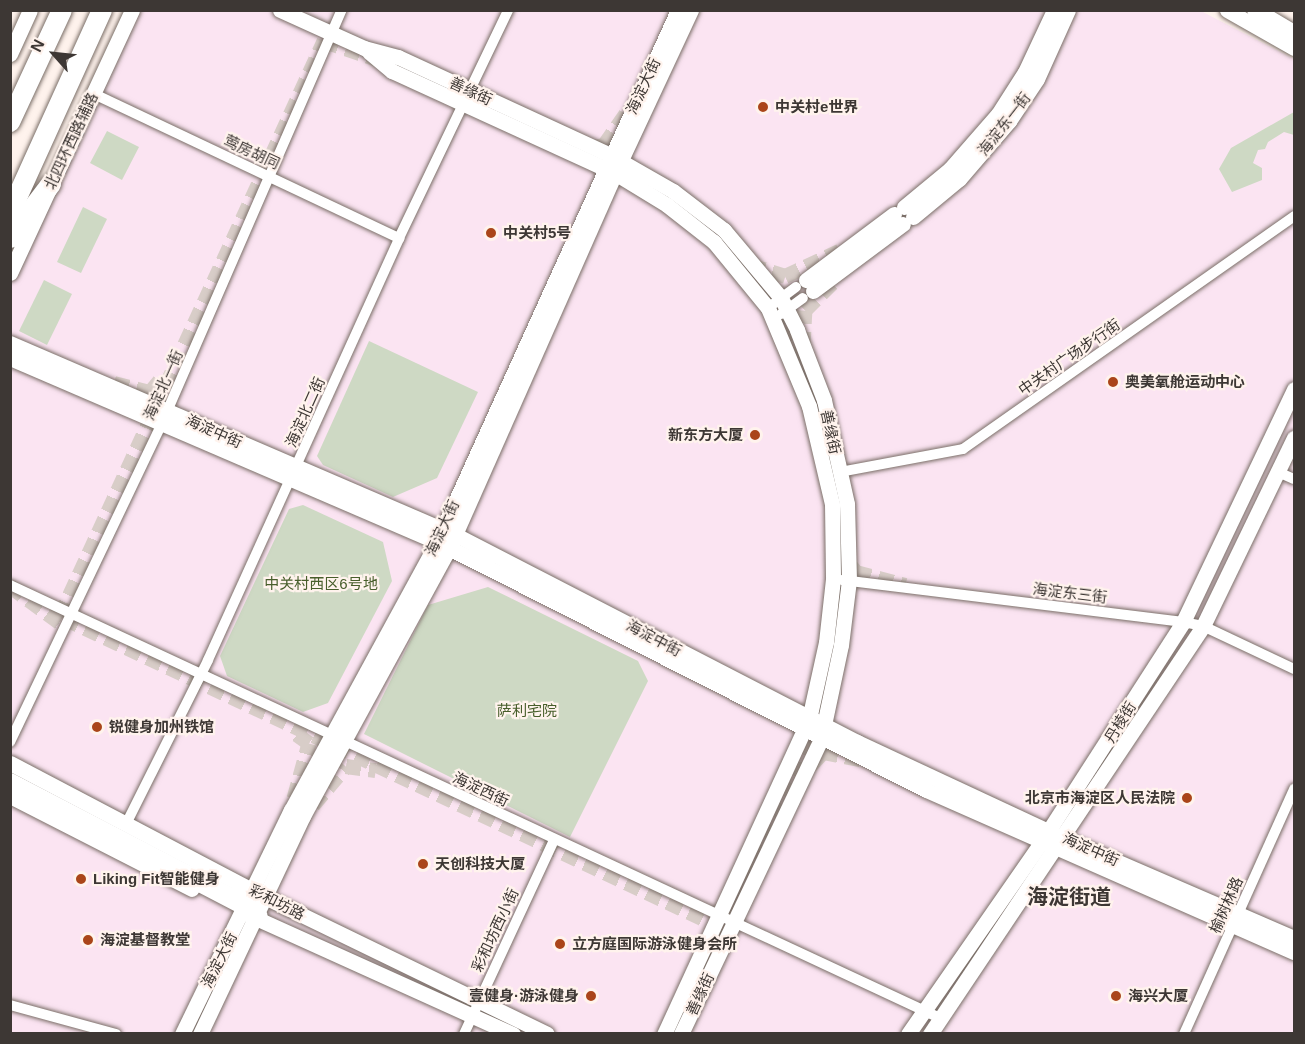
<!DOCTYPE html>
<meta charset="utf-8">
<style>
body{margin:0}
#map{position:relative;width:1305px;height:1044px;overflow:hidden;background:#fff3ed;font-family:Arial,"Noto Sans SC",sans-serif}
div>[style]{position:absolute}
.commercial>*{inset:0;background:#fbe4f2}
.green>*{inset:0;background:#ced9c4}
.secondary-tunnel>*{height:15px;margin-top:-7.5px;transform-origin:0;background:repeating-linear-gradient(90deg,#d8cdc8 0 15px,transparent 0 23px)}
.roads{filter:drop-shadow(0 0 2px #7a6e67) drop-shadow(0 0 2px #7a6e67)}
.street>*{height:10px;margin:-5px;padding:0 5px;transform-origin:5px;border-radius:5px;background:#fff}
.secondary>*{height:15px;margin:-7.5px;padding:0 7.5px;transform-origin:7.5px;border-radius:7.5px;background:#fff}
.primary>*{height:16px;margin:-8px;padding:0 8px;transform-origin:8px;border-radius:8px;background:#fff}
.highway>*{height:20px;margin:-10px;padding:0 10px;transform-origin:10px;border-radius:10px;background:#fff}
.dots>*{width:16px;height:16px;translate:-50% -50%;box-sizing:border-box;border:3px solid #fff3ed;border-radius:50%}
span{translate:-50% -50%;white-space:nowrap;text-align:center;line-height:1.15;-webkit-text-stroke:4.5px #fff3ed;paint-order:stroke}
.street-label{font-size:15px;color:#3d3734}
.poi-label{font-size:15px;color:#3d3734;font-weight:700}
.left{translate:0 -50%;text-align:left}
.right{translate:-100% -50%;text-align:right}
.park-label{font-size:15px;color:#485e2b}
.district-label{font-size:21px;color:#3d3734;font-weight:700}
.frame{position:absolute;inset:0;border:12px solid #3d3734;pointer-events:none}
.north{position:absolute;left:24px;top:24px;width:60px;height:60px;-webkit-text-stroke:4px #fff3ed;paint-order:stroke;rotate:297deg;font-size:16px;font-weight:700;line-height:24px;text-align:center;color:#3d3734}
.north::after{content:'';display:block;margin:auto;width:21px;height:27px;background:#3d3734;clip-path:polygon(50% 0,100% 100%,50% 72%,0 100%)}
</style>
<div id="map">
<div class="commercial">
<div style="clip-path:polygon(1199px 10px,1294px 59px,1294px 1033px,11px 1034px,11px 265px,129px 11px)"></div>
</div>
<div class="green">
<div style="clip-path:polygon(1294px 112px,1294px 135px,1284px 132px,1268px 142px,1265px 149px,1258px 150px,1253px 163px,1262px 168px,1262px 180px,1232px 192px,1219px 169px,1231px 148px)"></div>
<div style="clip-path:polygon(107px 131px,139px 147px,122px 180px,90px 163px)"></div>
<div style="clip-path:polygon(83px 207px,107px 219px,81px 273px,57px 262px)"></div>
<div style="clip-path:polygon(44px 280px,72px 294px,47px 345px,19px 331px)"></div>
<div style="clip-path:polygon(369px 341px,478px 392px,437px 478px,393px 497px,323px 465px,317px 456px)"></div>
<div style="clip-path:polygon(303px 505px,383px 542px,392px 581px,328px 703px,303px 712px,227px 676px,220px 656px,289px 509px)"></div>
<div style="clip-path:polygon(488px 587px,638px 661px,648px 681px,570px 837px,364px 734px,428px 605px)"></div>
</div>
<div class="secondary-tunnel">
<div style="left:324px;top:41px;width:69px;rotate:18.7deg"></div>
<div style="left:389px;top:63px;width:244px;rotate:24.5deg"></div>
<div style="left:611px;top:164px;width:61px;rotate:29.5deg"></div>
<div style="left:664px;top:194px;width:72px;rotate:38.8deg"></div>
<div style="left:720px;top:239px;width:110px;rotate:52.4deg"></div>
<div style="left:787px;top:326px;width:90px;rotate:70.6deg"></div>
<div style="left:817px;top:411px;width:113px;rotate:77.2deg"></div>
<div style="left:842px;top:521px;width:124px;rotate:94.2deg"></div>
<div style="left:833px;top:645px;width:98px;rotate:102.9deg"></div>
<div style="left:811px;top:741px;width:207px;rotate:115.2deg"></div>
<div style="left:723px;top:928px;width:733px;rotate:-154.8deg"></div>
<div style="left:60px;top:616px;width:633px;rotate:-65.34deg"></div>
<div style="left:587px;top:148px;width:17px;rotate:-10deg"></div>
<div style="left:604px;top:145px;width:38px;rotate:-55deg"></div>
<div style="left:750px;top:265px;width:37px;rotate:17deg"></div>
<div style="left:785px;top:276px;width:60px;rotate:-24.8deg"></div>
<div style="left:803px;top:346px;width:36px;rotate:-87deg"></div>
<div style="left:805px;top:310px;width:42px;rotate:-45deg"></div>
<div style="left:114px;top:383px;width:37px;rotate:14deg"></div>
<div style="left:150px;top:392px;width:23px;rotate:-50deg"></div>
<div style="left:845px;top:558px;width:18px;rotate:52deg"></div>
<div style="left:856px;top:572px;width:51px;rotate:14.9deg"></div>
<div style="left:10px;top:586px;width:69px;rotate:36.2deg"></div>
<div style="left:810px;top:766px;width:19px;rotate:-47deg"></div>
<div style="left:823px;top:752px;width:38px;rotate:11deg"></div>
<div style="left:294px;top:798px;width:57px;rotate:-74.7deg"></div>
<div style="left:309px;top:743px;width:19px;rotate:-144deg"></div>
<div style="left:313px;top:805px;width:51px;rotate:-49.8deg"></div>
<div style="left:346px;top:766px;width:30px;rotate:8deg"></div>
</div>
<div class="roads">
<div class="street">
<div style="left:92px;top:93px;width:340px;rotate:25.3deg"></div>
<div style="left:768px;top:308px;width:35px;rotate:-37deg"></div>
<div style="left:781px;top:314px;width:27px;rotate:-36deg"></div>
<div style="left:840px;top:472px;width:125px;rotate:-10.6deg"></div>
<div style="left:963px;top:449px;width:405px;rotate:-35.1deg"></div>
<div style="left:1278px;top:472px;width:17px;rotate:24deg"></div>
<div style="left:842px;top:580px;width:344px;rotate:7deg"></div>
<div style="left:1183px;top:622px;width:20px;rotate:11deg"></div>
<div style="left:1203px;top:626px;width:101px;rotate:25.3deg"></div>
<div style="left:10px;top:585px;width:1026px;rotate:24.97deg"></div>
<div style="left:10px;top:742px;width:353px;rotate:-64.5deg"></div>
<div style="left:162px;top:423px;width:451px;rotate:-66.5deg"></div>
<div style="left:126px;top:824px;width:183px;rotate:-63.4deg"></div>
<div style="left:208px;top:660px;width:463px;rotate:-65.6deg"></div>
<div style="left:399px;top:238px;width:253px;rotate:-64.4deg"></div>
<div style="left:10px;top:1005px;width:110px;rotate:15.3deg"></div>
<div style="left:464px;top:1034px;width:214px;rotate:-65.1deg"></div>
<div style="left:1184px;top:1034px;width:269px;rotate:-65.8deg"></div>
</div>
<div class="secondary">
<div style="left:280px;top:10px;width:92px;rotate:24.3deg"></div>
<div style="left:364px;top:48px;width:35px;rotate:15deg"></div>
<div style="left:398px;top:57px;width:234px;rotate:24.8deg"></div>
<div style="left:610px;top:155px;width:73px;rotate:29.7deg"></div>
<div style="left:673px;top:191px;width:64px;rotate:37.4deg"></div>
<div style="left:724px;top:230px;width:89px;rotate:50deg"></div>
<div style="left:781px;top:298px;width:36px;rotate:63deg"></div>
<div style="left:797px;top:330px;width:75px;rotate:68.9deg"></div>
<div style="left:824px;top:400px;width:107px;rotate:77.5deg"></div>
<div style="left:847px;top:504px;width:76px;rotate:88.5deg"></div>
<div style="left:849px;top:580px;width:65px;rotate:97deg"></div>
<div style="left:841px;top:645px;width:96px;rotate:102deg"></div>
<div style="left:821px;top:739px;width:327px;rotate:115.4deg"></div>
<div style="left:1227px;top:10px;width:77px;rotate:29.6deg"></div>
<div style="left:369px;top:52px;width:30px;rotate:40deg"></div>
<div style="left:392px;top:71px;width:245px;rotate:24.6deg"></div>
<div style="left:615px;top:173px;width:61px;rotate:31.6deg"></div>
<div style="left:667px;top:205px;width:60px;rotate:38.2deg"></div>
<div style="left:714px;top:242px;width:85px;rotate:50.7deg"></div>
<div style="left:768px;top:308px;width:106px;rotate:67.3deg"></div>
<div style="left:809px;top:406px;width:101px;rotate:76.8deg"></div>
<div style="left:832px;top:504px;width:75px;rotate:89.2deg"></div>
<div style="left:833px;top:579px;width:63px;rotate:96.3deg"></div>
<div style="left:826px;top:642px;width:79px;rotate:102.4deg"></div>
<div style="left:809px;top:719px;width:347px;rotate:114.7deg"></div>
<div style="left:10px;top:54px;width:48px;rotate:-65.6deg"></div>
<div style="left:904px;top:207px;width:60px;rotate:-39.6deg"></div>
<div style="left:950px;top:169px;width:73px;rotate:-48.9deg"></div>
<div style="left:998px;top:114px;width:50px;rotate:-57.3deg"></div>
<div style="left:1025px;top:72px;width:68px;rotate:-64.9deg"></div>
<div style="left:913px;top:217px;width:60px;rotate:-39.6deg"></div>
<div style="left:959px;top:179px;width:77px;rotate:-49.2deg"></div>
<div style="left:1009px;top:121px;width:50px;rotate:-56.3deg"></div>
<div style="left:1037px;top:79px;width:76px;rotate:-65.8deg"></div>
<div style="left:10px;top:273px;width:290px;rotate:-65.1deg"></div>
<div style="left:806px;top:280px;width:110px;rotate:-36.9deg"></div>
<div style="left:813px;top:291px;width:112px;rotate:-36.7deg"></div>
<div style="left:10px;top:343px;width:483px;rotate:23.3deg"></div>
<div style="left:454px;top:534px;width:454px;rotate:27.3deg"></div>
<div style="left:857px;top:742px;width:227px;rotate:25deg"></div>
<div style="left:1063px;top:838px;width:252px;rotate:23.4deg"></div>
<div style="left:10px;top:358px;width:465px;rotate:23.3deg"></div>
<div style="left:437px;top:542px;width:548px;rotate:26.89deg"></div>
<div style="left:926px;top:790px;width:402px;rotate:23.8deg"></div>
<div style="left:10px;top:763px;width:290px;rotate:27.7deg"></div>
<div style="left:267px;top:898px;width:311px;rotate:25.9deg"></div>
<div style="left:10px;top:796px;width:204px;rotate:27.1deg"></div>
<div style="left:249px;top:915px;width:290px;rotate:24.3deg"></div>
<div style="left:182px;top:1034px;width:249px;rotate:-64.1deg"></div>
<div style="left:291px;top:810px;width:305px;rotate:-61.4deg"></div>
<div style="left:437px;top:542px;width:584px;rotate:-65.63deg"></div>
<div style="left:200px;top:1034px;width:241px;rotate:-64.7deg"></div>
<div style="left:303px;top:816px;width:305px;rotate:-61.4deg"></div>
<div style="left:449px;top:548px;width:410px;rotate:-66.1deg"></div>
<div style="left:615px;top:173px;width:180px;rotate:-65deg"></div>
<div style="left:908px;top:1034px;width:235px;rotate:-55.2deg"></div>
<div style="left:1042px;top:841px;width:260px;rotate:-57.2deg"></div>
<div style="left:1183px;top:622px;width:258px;rotate:-64.5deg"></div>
<div style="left:930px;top:1034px;width:491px;rotate:-56.2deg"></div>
<div style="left:1203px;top:626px;width:209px;rotate:-64.2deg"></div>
</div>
<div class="primary">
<div style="left:1255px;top:10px;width:45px;rotate:30.5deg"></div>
</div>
<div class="highway">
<div style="left:10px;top:122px;width:123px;rotate:-65.1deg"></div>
<div style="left:10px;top:213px;width:223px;rotate:-65.6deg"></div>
<div style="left:10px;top:238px;width:68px;rotate:-52.8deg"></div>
<div style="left:10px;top:783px;width:266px;rotate:27.5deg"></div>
<div style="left:246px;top:906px;width:16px;rotate:43deg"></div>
</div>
</div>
<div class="dots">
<div style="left:763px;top:107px;background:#aa4519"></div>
<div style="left:491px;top:233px;background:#aa4519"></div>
<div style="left:1113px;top:382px;background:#aa4519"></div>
<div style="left:755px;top:435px;background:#aa4519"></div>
<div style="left:97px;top:727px;background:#aa4519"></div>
<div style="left:1187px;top:798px;background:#aa4519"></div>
<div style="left:423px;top:864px;background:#aa4519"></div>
<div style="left:81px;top:879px;background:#aa4519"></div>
<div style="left:88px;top:940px;background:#aa4519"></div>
<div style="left:560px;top:944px;background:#aa4519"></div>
<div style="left:591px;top:996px;background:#aa4519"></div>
<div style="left:1116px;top:996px;background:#aa4519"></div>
</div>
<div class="street-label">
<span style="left:643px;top:86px;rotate:-65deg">海淀大街</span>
<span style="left:471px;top:91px;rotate:25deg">善缘街</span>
<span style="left:1004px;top:124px;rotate:-52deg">海淀东一街</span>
<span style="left:71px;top:141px;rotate:-65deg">北四环西路辅路</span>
<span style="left:252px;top:152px;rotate:25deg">莺房胡同</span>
<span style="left:1069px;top:357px;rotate:-35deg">中关村广场步行街</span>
<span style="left:163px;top:385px;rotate:-66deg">海淀北一街</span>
<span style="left:305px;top:412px;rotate:-66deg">海淀北二街</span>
<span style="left:214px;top:431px;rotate:24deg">海淀中街</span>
<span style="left:831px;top:432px;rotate:78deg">善缘街</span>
<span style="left:442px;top:528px;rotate:-65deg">海淀大街</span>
<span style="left:1070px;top:593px;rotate:7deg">海淀东三街</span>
<span style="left:654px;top:638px;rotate:28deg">海淀中街</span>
<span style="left:1120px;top:722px;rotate:-58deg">丹棱街</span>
<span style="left:481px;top:789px;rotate:25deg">海淀西街</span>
<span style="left:1091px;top:849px;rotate:24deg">海淀中街</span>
<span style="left:277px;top:902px;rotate:27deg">彩和坊路</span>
<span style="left:1226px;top:905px;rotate:-66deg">榆树林路</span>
<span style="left:495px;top:930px;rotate:-65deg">彩和坊西小街</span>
<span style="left:219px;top:960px;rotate:-63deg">海淀大街</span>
<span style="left:700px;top:994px;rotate:-65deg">善缘街</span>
</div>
<div class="poi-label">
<span class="left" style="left:775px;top:107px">中关村e世界</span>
<span class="left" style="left:503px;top:233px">中关村5号</span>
<span class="left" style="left:1125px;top:382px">奥美氧舱运动中心</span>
<span class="right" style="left:743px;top:435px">新东方大厦</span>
<span class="left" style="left:109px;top:727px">锐健身加州铁馆</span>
<span class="right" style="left:1175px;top:798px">北京市海淀区人民法院</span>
<span class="left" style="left:435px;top:864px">天创科技大厦</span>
<span class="left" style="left:93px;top:879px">Liking Fit智能健身</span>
<span class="left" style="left:100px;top:940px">海淀基督教堂</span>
<span class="left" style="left:572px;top:944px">立方庭国际游泳健身会所</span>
<span class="right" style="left:579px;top:996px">壹健身·游泳健身</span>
<span class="left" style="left:1128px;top:996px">海兴大厦</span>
</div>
<div class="park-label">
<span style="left:321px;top:584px">中关村西区6号地</span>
<span style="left:527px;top:711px">萨利宅院</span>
</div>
<div class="district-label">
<span style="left:1069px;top:897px">海淀街道</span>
</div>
<div class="frame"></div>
<div class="north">N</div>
</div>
